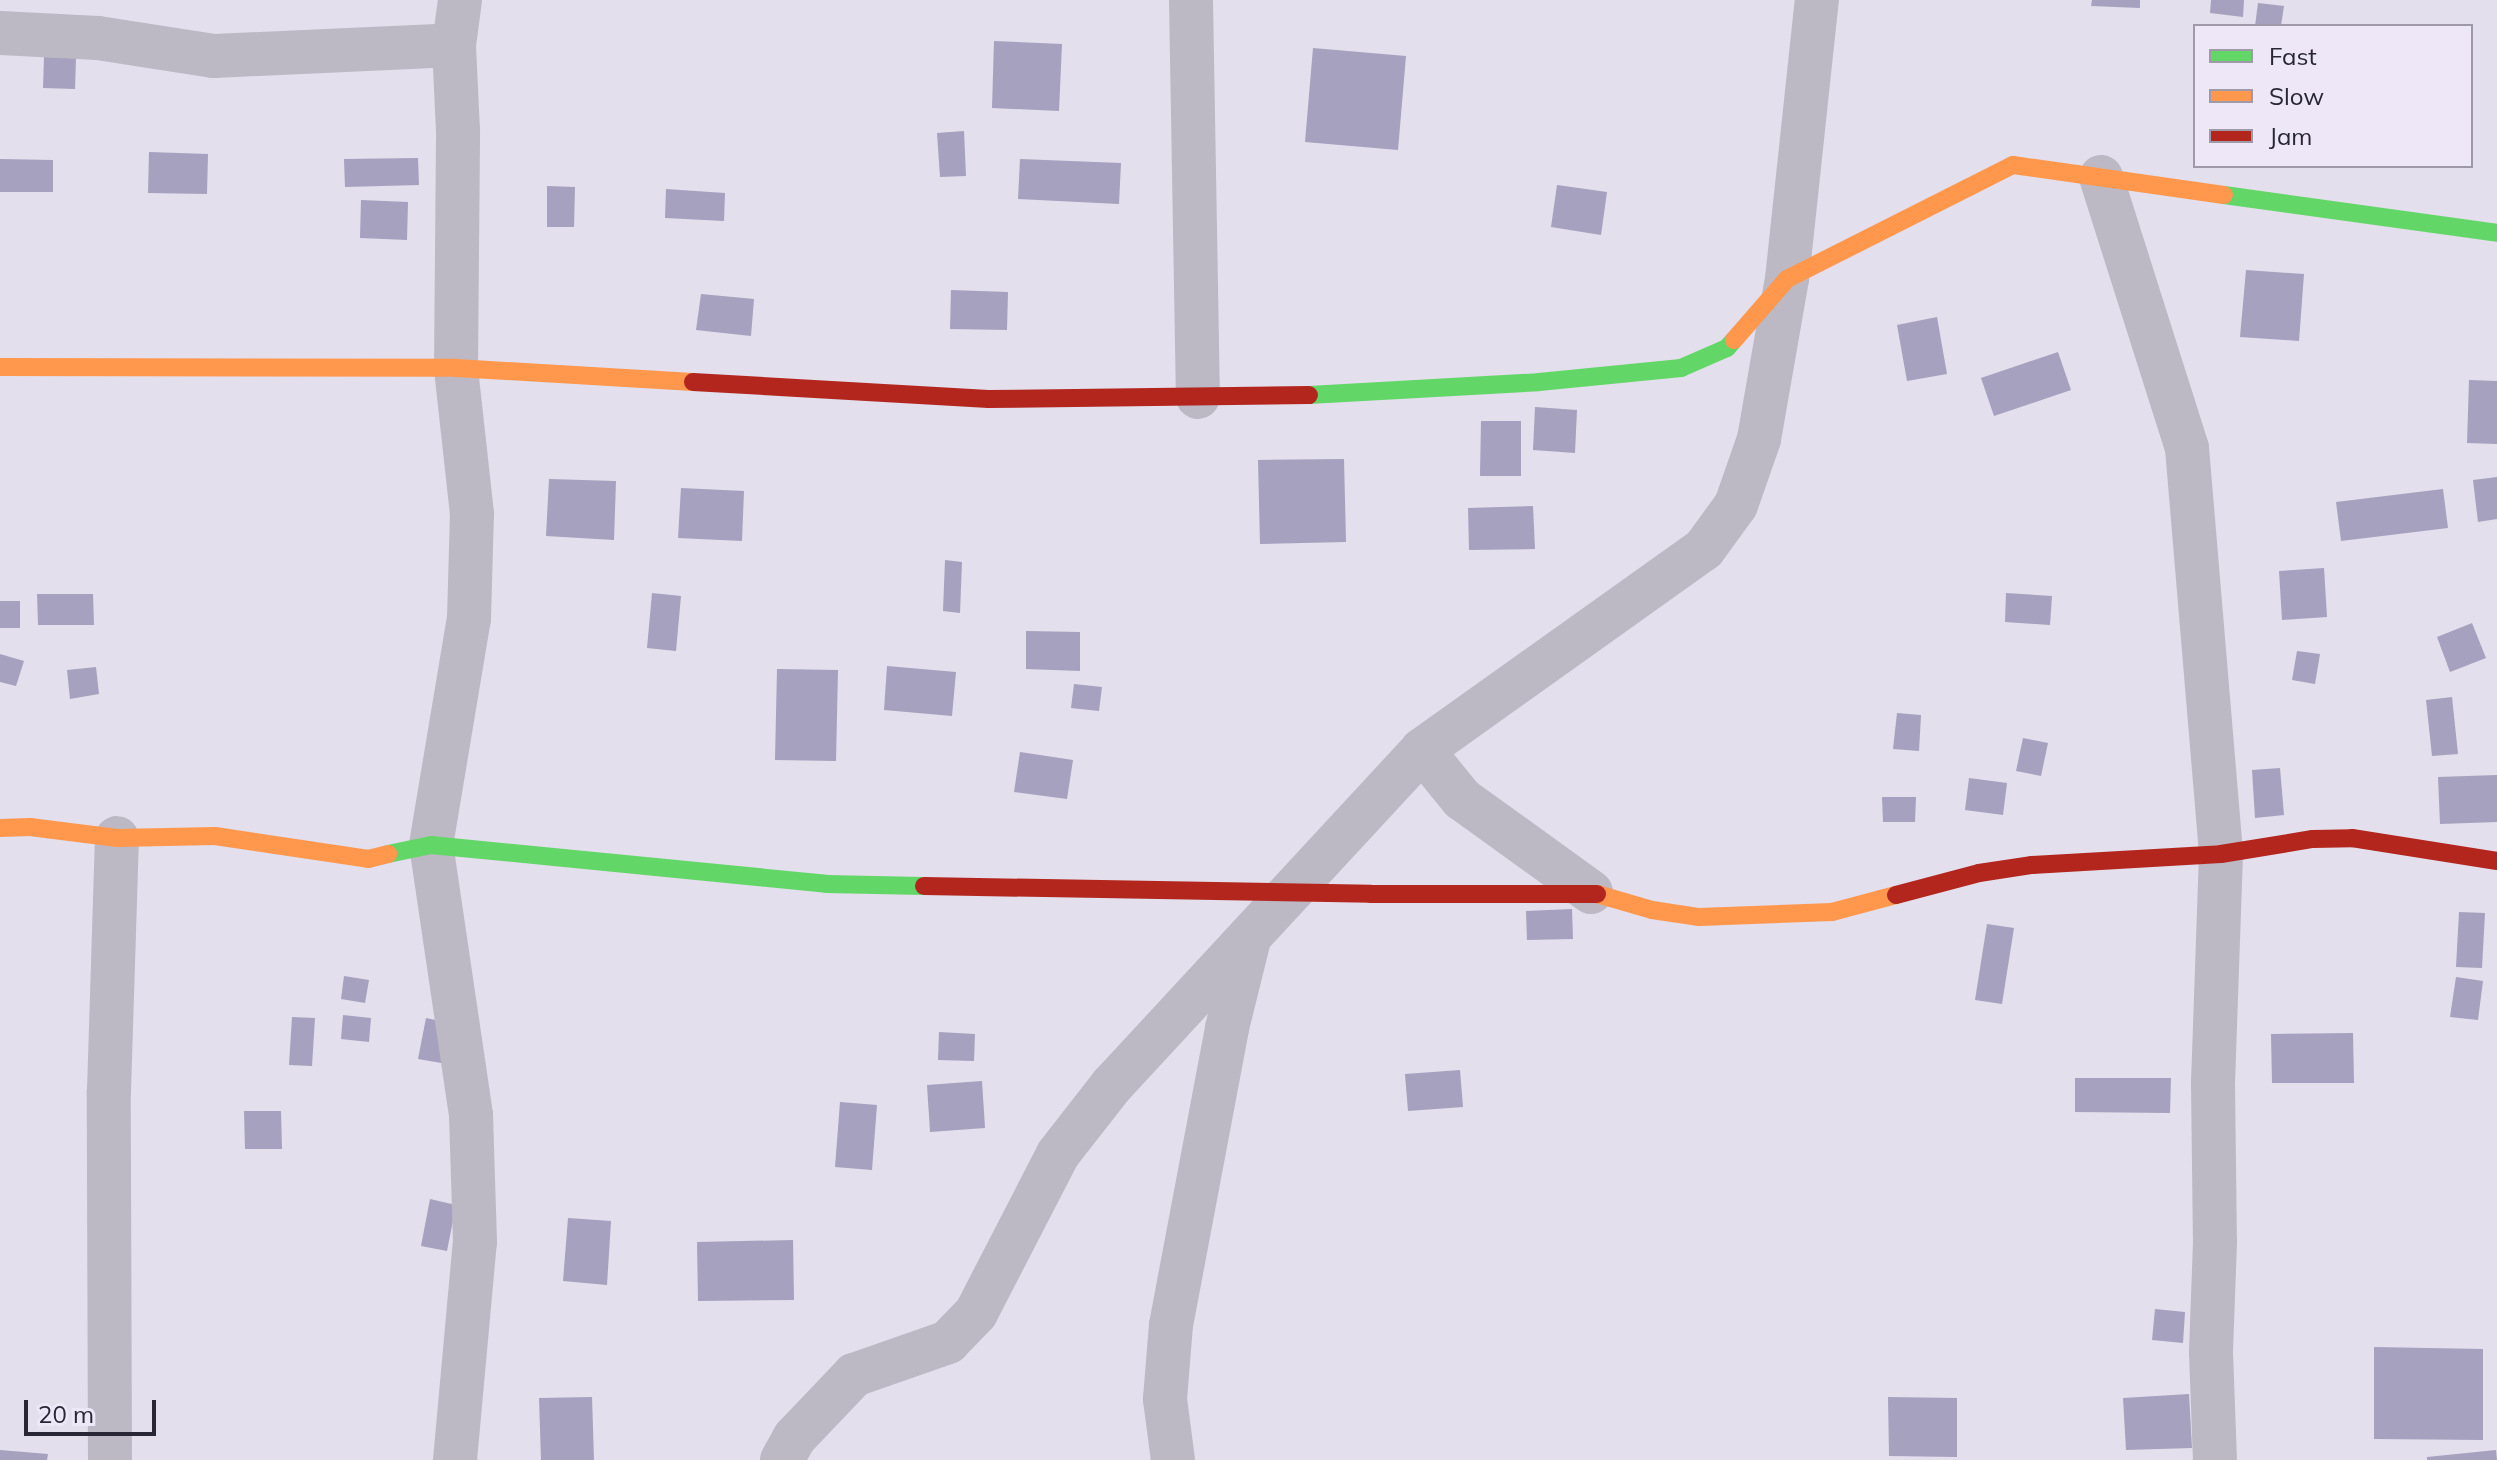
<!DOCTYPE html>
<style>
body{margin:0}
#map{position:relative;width:2497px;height:1460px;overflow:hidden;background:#e3dfec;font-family:Mulish,sans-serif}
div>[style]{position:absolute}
.building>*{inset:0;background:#a5a1bf}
.street>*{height:44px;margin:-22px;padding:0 22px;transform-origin:22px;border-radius:22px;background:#bcb9c4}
.fast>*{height:18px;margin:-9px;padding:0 9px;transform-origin:9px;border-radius:9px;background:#63d668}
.slow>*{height:18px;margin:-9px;padding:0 9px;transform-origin:9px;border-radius:9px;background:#ff974d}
.jam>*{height:18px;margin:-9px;padding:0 9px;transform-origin:9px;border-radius:9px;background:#b3261e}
span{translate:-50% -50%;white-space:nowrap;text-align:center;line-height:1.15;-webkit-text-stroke:8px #ede7f8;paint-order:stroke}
.legend{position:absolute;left:2193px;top:24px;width:280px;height:144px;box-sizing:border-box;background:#ede7f8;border:2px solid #9f9aaa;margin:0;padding:10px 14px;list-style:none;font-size:24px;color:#292735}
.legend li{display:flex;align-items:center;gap:16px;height:40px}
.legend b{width:40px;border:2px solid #9f9aaa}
.scale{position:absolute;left:24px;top:1400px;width:132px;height:36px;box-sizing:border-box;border:4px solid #292735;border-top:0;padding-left:10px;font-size:24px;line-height:28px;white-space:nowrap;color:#292735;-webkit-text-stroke:6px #ede7f8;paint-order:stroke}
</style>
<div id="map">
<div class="building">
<div style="clip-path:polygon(2092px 0,2140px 0,2140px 8px,2091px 6px)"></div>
<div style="clip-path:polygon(2211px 0,2244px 0,2243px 17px,2210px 13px)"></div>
<div style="clip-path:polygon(2258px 3px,2284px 6px,2281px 26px,2255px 26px)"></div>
<div style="clip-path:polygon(994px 41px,1062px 44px,1059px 111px,992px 108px)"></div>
<div style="clip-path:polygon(1313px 48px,1406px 56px,1398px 150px,1305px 142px)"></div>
<div style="clip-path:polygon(44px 57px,76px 58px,75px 89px,43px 88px)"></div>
<div style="clip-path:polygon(964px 131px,966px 176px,940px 177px,937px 133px)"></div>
<div style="clip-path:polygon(149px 152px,208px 154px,207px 194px,148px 193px)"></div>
<div style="clip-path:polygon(418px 158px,419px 185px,345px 187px,344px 159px)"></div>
<div style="clip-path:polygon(0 159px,53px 160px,53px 192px,0 192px)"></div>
<div style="clip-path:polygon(1020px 159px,1121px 163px,1119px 204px,1018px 199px)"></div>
<div style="clip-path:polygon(1557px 185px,1607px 192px,1601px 235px,1551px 227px)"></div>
<div style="clip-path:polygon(547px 186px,575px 187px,574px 227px,547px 227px)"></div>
<div style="clip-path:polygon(666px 189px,725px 193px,724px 221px,665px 218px)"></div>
<div style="clip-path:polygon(361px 200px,408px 202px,407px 240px,360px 238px)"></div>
<div style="clip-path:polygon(2246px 270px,2304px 274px,2299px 341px,2240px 337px)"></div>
<div style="clip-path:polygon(951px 290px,1008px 292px,1007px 330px,950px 329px)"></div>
<div style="clip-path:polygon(701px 294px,754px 299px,751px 336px,696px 330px)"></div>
<div style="clip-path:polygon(1937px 317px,1947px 374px,1907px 381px,1897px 325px)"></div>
<div style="clip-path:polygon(2058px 352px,2071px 390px,1994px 416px,1981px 378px)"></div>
<div style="clip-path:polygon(2469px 380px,2497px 381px,2497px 444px,2467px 443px)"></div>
<div style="clip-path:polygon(1535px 407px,1577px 410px,1575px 453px,1533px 450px)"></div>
<div style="clip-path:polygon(1481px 421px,1521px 421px,1521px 476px,1480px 476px)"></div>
<div style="clip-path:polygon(1344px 459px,1346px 542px,1260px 544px,1258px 460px)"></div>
<div style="clip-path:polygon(2497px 477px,2497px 519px,2478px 522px,2473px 480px)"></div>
<div style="clip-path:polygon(549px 479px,616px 481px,614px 540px,546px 536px)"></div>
<div style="clip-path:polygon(681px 488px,744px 491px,742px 541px,678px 538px)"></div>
<div style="clip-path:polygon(2443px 489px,2448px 528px,2341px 541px,2336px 502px)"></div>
<div style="clip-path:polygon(1533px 506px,1535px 549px,1469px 550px,1468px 508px)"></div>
<div style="clip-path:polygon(945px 560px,962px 562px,960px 613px,943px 611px)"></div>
<div style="clip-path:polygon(2324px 568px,2327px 617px,2282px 620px,2279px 571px)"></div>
<div style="clip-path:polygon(652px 593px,681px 596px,676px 651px,647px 648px)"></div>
<div style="clip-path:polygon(2006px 593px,2052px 596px,2050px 625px,2005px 622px)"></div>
<div style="clip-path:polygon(37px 594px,93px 594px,94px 625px,38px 625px)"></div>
<div style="clip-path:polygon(0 601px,20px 601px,20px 628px,0 628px)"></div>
<div style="clip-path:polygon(2472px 623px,2486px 658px,2450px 672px,2437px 637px)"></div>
<div style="clip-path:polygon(1026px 631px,1080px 632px,1080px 671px,1026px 669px)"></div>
<div style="clip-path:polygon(2297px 651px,2320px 654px,2315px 684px,2292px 680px)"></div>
<div style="clip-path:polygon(0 654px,24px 661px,16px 686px,0 682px)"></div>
<div style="clip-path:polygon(887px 666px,956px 672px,952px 716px,884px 710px)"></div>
<div style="clip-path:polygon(96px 667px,99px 694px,70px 699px,67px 670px)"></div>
<div style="clip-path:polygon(777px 669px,838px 670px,836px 761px,775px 760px)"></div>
<div style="clip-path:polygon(1074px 684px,1102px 687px,1099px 711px,1071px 708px)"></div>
<div style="clip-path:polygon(2452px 697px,2458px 754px,2432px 756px,2426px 700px)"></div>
<div style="clip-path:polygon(1897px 713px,1921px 715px,1919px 751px,1893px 749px)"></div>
<div style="clip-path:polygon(2023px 738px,2048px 743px,2041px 776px,2016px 771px)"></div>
<div style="clip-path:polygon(1020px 752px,1073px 760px,1067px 799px,1014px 792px)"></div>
<div style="clip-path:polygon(2280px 768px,2284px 815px,2255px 818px,2252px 770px)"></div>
<div style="clip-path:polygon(2497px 775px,2497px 822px,2440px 824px,2438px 777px)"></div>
<div style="clip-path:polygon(1969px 778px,2007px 783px,2003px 815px,1965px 810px)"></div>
<div style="clip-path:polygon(1882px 797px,1916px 797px,1915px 822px,1883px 822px)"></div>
<div style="clip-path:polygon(1572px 909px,1573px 939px,1527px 940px,1526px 911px)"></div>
<div style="clip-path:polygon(2459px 912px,2485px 913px,2482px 968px,2456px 967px)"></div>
<div style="clip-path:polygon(1987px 924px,2014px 928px,2002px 1004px,1975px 1000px)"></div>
<div style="clip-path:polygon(344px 976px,369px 980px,365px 1003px,341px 999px)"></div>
<div style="clip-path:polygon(2456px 977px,2483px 981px,2478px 1020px,2450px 1017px)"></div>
<div style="clip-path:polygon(343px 1015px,371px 1018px,369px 1042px,341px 1039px)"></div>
<div style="clip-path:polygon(292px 1017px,315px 1018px,312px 1066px,289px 1065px)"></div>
<div style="clip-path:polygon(426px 1018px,455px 1024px,447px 1064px,418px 1059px)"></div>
<div style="clip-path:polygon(939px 1032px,975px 1034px,974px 1061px,938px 1060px)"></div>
<div style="clip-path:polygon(2353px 1033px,2354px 1083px,2272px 1083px,2271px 1034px)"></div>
<div style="clip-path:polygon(1460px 1070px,1463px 1107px,1408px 1111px,1405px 1074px)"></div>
<div style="clip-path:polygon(2075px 1078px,2171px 1078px,2170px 1113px,2075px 1112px)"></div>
<div style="clip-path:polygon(982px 1081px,985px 1128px,930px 1132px,927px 1085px)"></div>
<div style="clip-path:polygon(840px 1102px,877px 1105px,872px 1170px,835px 1167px)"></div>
<div style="clip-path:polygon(244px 1111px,281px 1111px,282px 1149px,245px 1149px)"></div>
<div style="clip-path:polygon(430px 1199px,456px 1205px,447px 1251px,421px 1246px)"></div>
<div style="clip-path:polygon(568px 1218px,611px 1221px,607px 1285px,563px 1281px)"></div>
<div style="clip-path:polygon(793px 1240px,794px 1300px,698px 1301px,697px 1242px)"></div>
<div style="clip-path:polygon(2155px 1309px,2185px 1312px,2183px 1343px,2152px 1340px)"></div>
<div style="clip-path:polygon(2374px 1347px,2483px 1349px,2483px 1440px,2374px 1439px)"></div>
<div style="clip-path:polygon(2189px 1394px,2192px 1448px,2126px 1450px,2123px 1398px)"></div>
<div style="clip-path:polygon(592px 1397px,594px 1460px,541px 1460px,539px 1398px)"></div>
<div style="clip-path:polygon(1888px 1397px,1957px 1398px,1957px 1457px,1889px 1456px)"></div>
<div style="clip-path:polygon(0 1450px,48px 1454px,47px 1460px,0 1460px)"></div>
<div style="clip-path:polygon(2496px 1450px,2497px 1460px,2427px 1460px,2427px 1457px)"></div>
</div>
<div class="street">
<div style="left:1191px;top:0;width:397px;rotate:89deg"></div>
<div style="left:0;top:33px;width:98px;rotate:2.9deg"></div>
<div style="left:98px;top:38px;width:117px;rotate:8.8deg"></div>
<div style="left:214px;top:56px;width:240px;rotate:-2.6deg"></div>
<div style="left:2101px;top:177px;width:284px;rotate:72.4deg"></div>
<div style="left:2187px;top:448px;width:407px;rotate:85.2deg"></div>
<div style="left:2221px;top:854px;width:229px;rotate:92deg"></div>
<div style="left:2213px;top:1083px;width:159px;rotate:89.3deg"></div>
<div style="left:2215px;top:1242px;width:110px;rotate:92.1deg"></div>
<div style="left:2211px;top:1352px;width:108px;rotate:87.9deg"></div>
<div style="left:1422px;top:750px;width:63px;rotate:50.8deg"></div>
<div style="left:1462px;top:799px;width:159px;rotate:35.8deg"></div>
<div style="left:110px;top:1460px;width:369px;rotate:-90.2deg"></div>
<div style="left:109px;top:1091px;width:253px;rotate:-88.2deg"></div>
<div style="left:455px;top:1460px;width:219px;rotate:-84.8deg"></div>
<div style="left:475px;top:1242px;width:127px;rotate:-91.8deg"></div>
<div style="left:471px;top:1115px;width:273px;rotate:-98.4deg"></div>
<div style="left:431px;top:845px;width:229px;rotate:-80.5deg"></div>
<div style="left:469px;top:619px;width:105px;rotate:-88.4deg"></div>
<div style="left:472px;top:514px;width:147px;rotate:-96.3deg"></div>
<div style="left:456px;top:368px;width:237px;rotate:-89.5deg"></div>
<div style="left:458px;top:131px;width:86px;rotate:-92.7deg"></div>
<div style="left:454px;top:45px;width:45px;rotate:-82.4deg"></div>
<div style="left:782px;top:1460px;width:26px;rotate:-61deg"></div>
<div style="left:795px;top:1437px;width:86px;rotate:-46.4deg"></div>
<div style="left:854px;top:1375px;width:100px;rotate:-19.3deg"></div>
<div style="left:948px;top:1342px;width:40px;rotate:-46deg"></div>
<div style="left:976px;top:1313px;width:179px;rotate:-62.7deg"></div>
<div style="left:1058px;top:1154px;width:88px;rotate:-52deg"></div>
<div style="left:1112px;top:1085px;width:456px;rotate:-47.2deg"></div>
<div style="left:1422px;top:750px;width:346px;rotate:-35.5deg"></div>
<div style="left:1704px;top:549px;width:54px;rotate:-54deg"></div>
<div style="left:1736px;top:505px;width:70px;rotate:-70.8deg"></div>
<div style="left:1759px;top:439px;width:162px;rotate:-80.1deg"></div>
<div style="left:1787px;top:279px;width:281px;rotate:-83.9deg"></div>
<div style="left:1173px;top:1460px;width:62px;rotate:-97.5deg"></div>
<div style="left:1165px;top:1399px;width:74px;rotate:-85.4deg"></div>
<div style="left:1171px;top:1325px;width:302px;rotate:-79.3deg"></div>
<div style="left:1227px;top:1028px;width:92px;rotate:-76.1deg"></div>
</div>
<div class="fast">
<div style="left:2224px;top:195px;width:276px;rotate:7.9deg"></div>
<div style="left:1309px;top:395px;width:230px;rotate:-3.2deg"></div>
<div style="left:1539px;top:382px;width:143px;rotate:-5.6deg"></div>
<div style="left:1681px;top:368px;width:50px;rotate:-23.5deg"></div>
<div style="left:1727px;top:348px;width:11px;rotate:-49deg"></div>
<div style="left:388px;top:854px;width:44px;rotate:-11.8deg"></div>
<div style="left:431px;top:845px;width:397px;rotate:5.6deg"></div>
<div style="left:826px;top:884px;width:98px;rotate:1.2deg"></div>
</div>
<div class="slow">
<div style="left:1734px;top:340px;width:81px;rotate:-49deg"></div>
<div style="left:1787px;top:279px;width:253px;rotate:-26.8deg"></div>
<div style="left:2013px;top:165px;width:213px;rotate:8.1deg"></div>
<div style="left:0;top:367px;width:456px;rotate:0.1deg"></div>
<div style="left:456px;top:368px;width:237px;rotate:3.4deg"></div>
<div style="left:0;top:828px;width:30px;rotate:-2deg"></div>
<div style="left:30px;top:827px;width:88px;rotate:7.2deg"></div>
<div style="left:117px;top:838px;width:98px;rotate:-1.2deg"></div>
<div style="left:215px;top:836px;width:155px;rotate:8.5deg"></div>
<div style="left:368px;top:859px;width:21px;rotate:-14deg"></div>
<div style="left:1597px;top:894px;width:57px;rotate:16.2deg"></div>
<div style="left:1652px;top:910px;width:48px;rotate:8.5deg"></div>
<div style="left:1699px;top:917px;width:133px;rotate:-2.2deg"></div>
<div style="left:1832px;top:912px;width:66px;rotate:-14.9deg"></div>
</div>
<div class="jam">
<div style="left:693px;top:382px;width:296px;rotate:3.3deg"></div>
<div style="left:989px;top:399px;width:320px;rotate:-0.7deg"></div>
<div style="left:924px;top:886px;width:447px;rotate:1deg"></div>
<div style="left:1371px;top:894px;width:226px"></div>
<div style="left:1896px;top:895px;width:86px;rotate:-14.8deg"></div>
<div style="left:1979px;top:873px;width:54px;rotate:-8.6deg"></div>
<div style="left:2032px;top:865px;width:189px;rotate:-3.3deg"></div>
<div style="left:2221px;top:854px;width:93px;rotate:-9.3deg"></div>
<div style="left:2313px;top:839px;width:39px;rotate:-1deg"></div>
<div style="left:2352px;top:838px;width:147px;rotate:9deg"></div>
</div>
<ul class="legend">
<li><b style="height:10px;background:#63d668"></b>Fast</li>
<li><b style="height:10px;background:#ff974d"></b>Slow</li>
<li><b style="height:10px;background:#b3261e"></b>Jam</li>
</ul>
<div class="scale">20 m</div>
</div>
